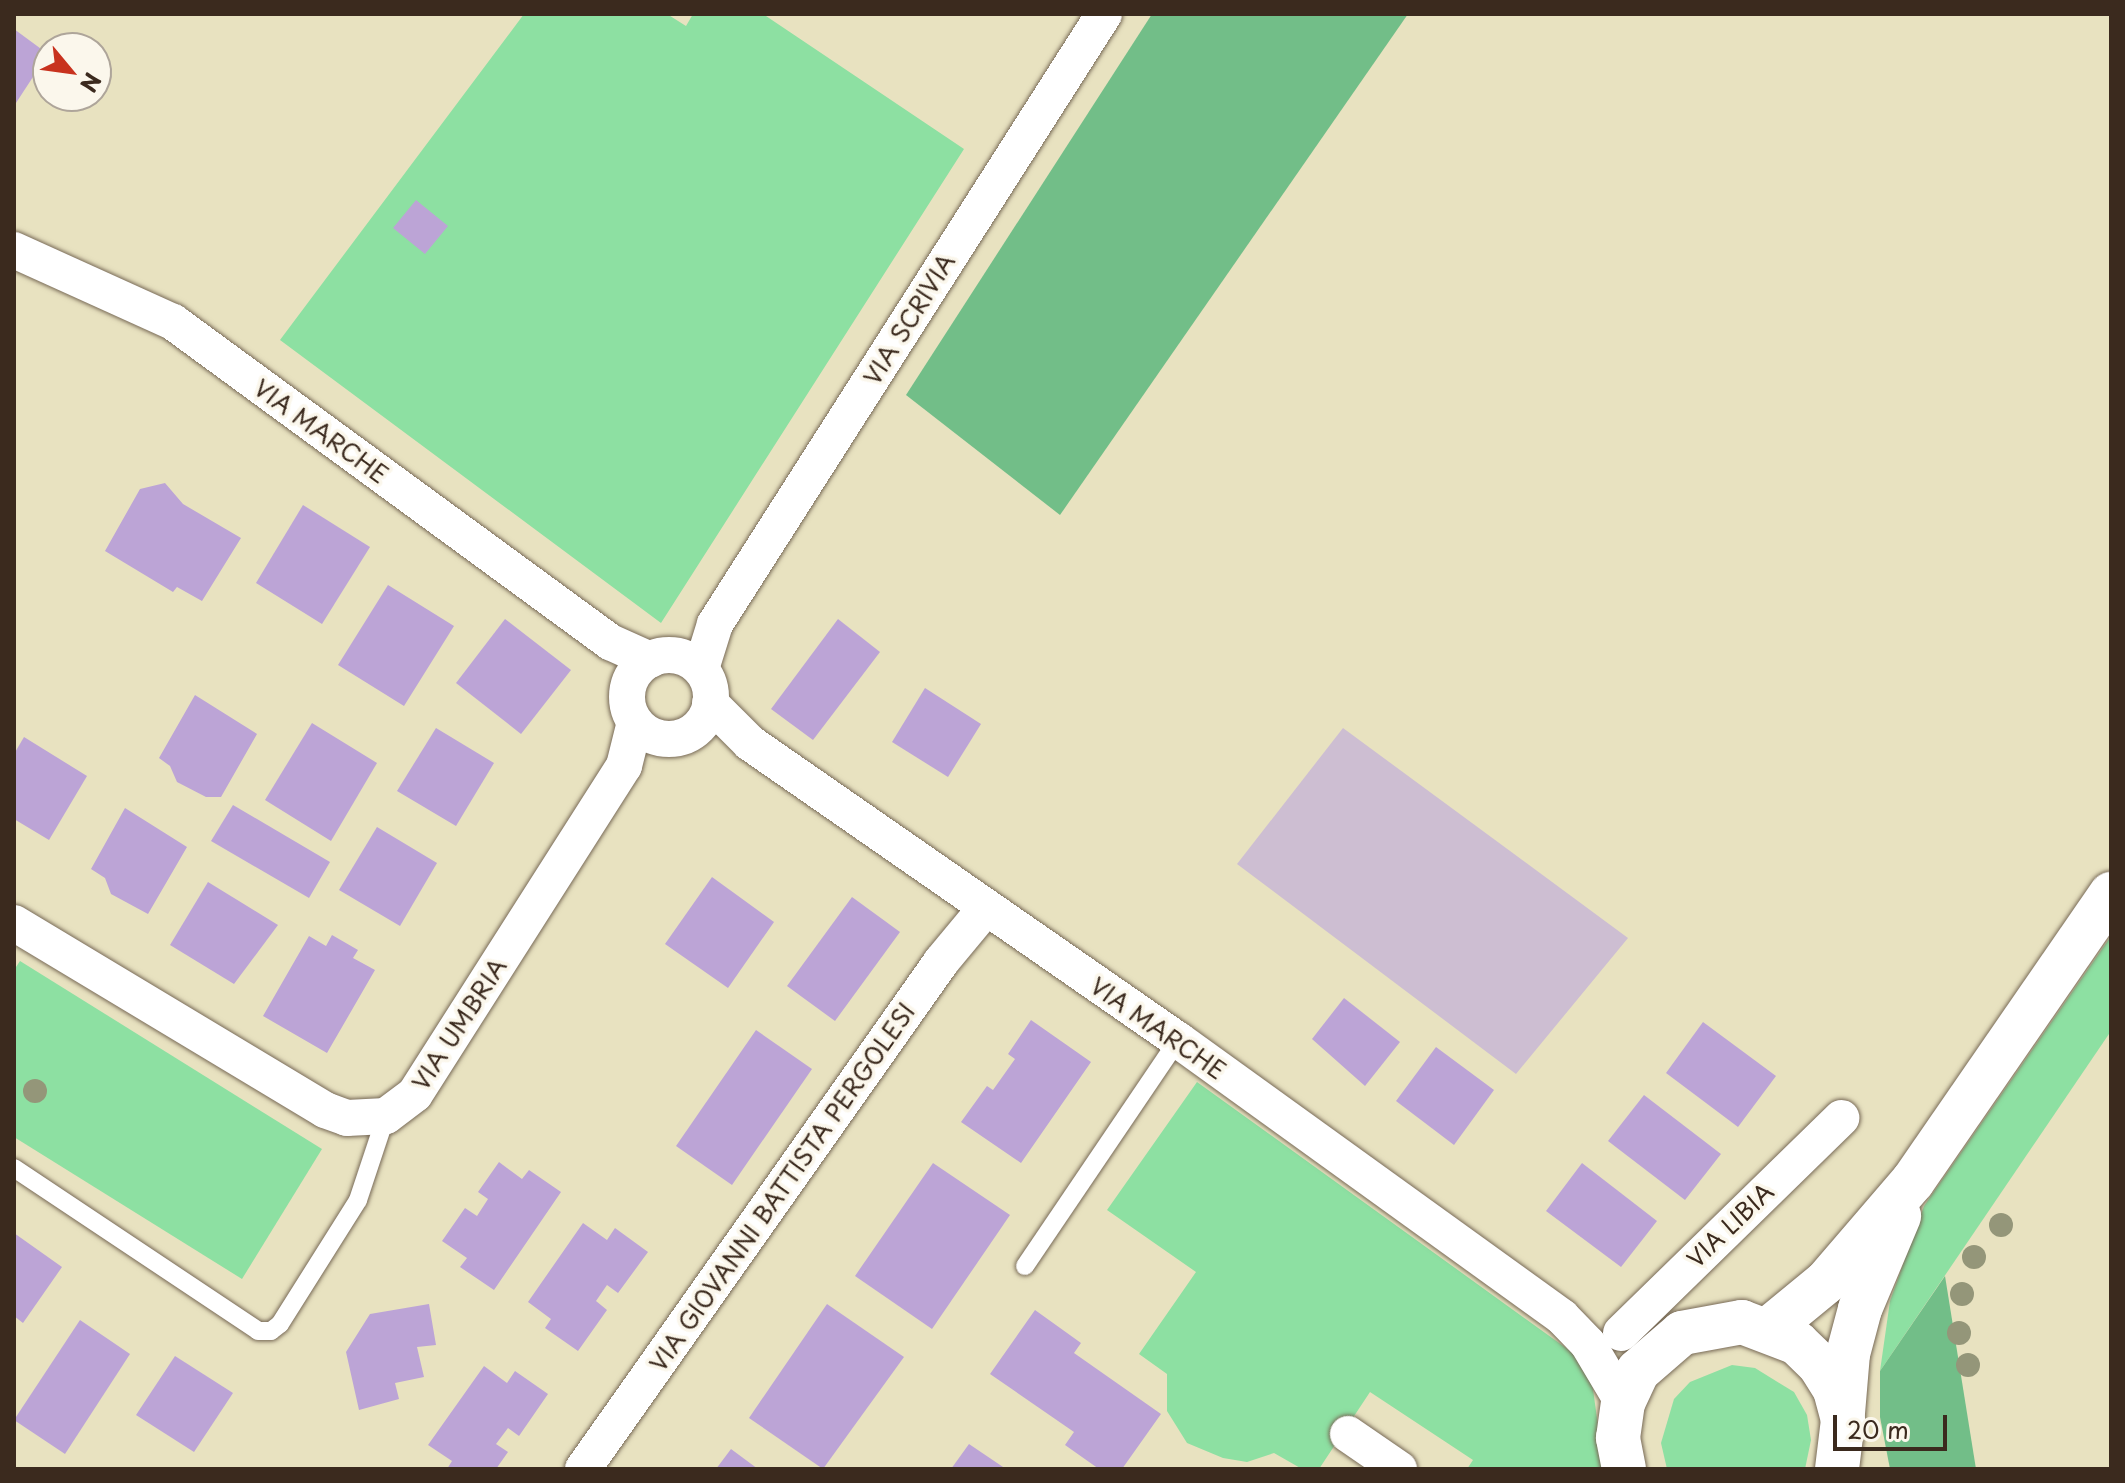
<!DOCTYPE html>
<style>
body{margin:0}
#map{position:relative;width:2125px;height:1483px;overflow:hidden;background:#e8e2c0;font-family:"Playpen Sans",sans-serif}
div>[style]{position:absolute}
.industrial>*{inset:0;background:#cdbed2}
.green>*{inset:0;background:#8de0a2}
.forest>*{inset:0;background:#72be88}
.building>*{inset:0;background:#bca4d6}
.roads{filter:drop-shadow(0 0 2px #786a57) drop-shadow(0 0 2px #786a57)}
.service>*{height:18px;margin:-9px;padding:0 9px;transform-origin:9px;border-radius:9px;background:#fff}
.minor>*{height:36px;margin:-18px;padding:0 18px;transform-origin:18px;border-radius:18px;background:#fff}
.minor>.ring{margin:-18px;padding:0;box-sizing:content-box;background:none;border:36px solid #fff;border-radius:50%}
.secondary>*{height:44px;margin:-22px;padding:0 22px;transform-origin:22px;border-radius:22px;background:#fff}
.trees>*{width:24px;height:24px;margin:-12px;border-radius:50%;background:#949679}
span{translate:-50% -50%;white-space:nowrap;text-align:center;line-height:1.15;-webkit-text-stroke:7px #fbf7ec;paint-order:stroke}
.street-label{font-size:24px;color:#3b2a1e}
.frame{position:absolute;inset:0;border:16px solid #3b2a1e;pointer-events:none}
.north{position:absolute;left:32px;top:32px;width:80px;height:80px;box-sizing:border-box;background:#fbf7ec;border:2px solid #aea59a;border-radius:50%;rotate:119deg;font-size:22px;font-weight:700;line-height:32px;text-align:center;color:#3b2a1e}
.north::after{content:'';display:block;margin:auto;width:28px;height:36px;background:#c8321e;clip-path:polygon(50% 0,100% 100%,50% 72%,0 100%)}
.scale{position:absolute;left:1833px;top:1415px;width:114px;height:36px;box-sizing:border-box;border:4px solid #3b2a1e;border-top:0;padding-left:10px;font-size:24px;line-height:28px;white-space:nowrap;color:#3b2a1e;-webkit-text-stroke:6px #fbf7ec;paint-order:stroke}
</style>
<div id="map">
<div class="industrial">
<div style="clip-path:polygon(1343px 728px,1628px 938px,1516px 1074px,1237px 864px)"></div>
</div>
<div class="green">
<div style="clip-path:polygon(524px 14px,667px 14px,686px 26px,693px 14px,763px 14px,964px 149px,661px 623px,280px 340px)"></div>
<div style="clip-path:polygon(2111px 936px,2111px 1031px,1880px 1371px,1890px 1301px,1924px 1206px)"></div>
<div style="clip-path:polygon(20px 961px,322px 1149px,242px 1279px,14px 1137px,14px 970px)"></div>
<div style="clip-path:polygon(1197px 1082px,1573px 1353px,1592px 1382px,1604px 1469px,1467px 1469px,1473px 1460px,1370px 1392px,1319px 1469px,1302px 1469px,1274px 1453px,1247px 1462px,1223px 1458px,1187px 1443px,1167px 1411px,1167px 1374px,1139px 1354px,1196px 1272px,1107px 1210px)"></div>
<div style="clip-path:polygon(1732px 1365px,1755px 1368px,1794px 1392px,1807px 1415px,1811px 1440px,1805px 1469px,1667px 1469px,1661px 1443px,1674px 1399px,1690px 1382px)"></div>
</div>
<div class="forest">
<div style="clip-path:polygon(1152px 14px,1408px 14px,1060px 515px,906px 395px)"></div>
<div style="clip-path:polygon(1945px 1276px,1976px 1469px,1890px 1469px,1880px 1417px,1880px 1371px)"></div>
</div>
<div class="building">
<div style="clip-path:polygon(14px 29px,48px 54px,14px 106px)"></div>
<div style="clip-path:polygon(416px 200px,448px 226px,425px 254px,393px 228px)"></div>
<div style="clip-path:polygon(165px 483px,183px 504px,241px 538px,202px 601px,177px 587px,173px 592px,105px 551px,140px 489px)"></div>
<div style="clip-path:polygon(303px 505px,370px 547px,322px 624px,256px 583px)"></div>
<div style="clip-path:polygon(388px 585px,454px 626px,404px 706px,338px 665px)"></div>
<div style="clip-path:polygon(505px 619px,571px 670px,521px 734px,456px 683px)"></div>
<div style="clip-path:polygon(838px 619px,880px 652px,813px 740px,771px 709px)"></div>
<div style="clip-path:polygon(925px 688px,981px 724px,948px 777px,892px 742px)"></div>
<div style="clip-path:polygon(195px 695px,257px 734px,221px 797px,206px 797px,177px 782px,170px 766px,159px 758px)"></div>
<div style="clip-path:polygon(312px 723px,377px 763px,331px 841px,265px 800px)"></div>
<div style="clip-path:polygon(436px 728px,494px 763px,456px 826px,397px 791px)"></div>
<div style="clip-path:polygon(24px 737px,87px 776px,49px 840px,14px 819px,14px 754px)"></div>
<div style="clip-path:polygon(233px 805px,330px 862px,309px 898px,211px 841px)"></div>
<div style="clip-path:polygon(125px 808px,187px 847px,148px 914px,111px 894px,105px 878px,91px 869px)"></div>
<div style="clip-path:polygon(377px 827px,437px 863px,400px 926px,339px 890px)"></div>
<div style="clip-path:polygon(712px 877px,774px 922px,728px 988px,665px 944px)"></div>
<div style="clip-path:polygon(208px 882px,278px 925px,234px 984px,170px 945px)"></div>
<div style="clip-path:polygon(852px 897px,900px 932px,835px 1021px,787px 986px)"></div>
<div style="clip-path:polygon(332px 935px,358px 950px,353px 958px,375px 970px,327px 1053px,263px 1016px,309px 936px,326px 946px)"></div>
<div style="clip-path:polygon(1344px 998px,1400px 1042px,1365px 1086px,1312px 1039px)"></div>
<div style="clip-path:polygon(1031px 1020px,1091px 1062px,1021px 1163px,961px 1122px,987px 1086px,993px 1090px,1015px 1059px,1008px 1054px)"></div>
<div style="clip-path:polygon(1703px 1022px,1776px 1076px,1738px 1127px,1666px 1073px)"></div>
<div style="clip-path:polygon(756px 1030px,812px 1069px,732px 1185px,676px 1146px)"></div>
<div style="clip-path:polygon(1436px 1047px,1494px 1090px,1454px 1145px,1396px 1101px)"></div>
<div style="clip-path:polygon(1644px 1095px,1721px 1154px,1685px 1200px,1608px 1141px)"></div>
<div style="clip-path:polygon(499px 1162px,522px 1179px,529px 1170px,561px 1192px,494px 1290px,460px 1267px,467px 1258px,442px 1241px,465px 1208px,477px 1216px,488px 1199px,478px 1192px)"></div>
<div style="clip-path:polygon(933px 1163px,1010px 1215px,932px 1329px,855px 1276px)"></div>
<div style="clip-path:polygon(1582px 1163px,1657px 1221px,1621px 1267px,1546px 1211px)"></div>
<div style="clip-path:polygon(583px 1223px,607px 1240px,615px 1228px,648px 1252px,618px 1293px,607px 1285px,596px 1301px,607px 1310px,578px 1351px,545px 1328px,551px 1319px,528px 1302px)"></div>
<div style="clip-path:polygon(14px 1233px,62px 1267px,23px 1323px,14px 1316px)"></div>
<div style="clip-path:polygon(429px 1304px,436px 1345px,417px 1347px,424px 1377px,395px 1383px,399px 1399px,359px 1410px,346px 1352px,370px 1314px)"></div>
<div style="clip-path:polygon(827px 1304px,904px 1357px,823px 1469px,749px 1418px)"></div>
<div style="clip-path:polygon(1035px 1310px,1081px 1343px,1074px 1353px,1161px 1414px,1122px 1469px,1099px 1469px,1065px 1445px,1074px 1432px,990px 1374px)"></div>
<div style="clip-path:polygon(80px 1320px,130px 1354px,65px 1454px,14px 1420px)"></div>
<div style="clip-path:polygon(175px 1356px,233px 1393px,194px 1452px,136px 1415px)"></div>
<div style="clip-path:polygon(484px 1366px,507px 1383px,515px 1371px,548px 1394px,519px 1436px,508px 1428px,496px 1444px,508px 1452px,496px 1469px,447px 1469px,452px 1461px,428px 1445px)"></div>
<div style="clip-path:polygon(969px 1444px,1006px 1469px,951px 1469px)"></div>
<div style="clip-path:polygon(731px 1449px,758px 1469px,716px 1469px)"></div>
</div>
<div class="roads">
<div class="service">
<div style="left:14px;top:1168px;width:293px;rotate:33.7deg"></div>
<div style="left:258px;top:1331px;width:13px"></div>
<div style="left:271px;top:1331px;width:11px;rotate:-38deg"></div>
<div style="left:280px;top:1324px;width:146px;rotate:-57.8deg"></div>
<div style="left:358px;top:1200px;width:89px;rotate:-71.6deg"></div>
<div style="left:1025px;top:1266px;width:273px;rotate:-55.9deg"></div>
</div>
<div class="minor">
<div style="left:14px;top:250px;width:175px;rotate:24.4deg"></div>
<div style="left:173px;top:322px;width:542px;rotate:36.21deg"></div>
<div style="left:610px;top:642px;width:44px;rotate:24.2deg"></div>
<div class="ring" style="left:627px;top:655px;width:48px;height:48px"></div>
<div style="left:701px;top:669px;width:47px;rotate:-72.7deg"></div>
<div style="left:715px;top:624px;width:723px;rotate:-57.47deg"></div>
<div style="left:710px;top:703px;width:57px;rotate:45deg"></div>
<div style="left:750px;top:743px;width:521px;rotate:34.76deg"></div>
<div style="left:1178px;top:1040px;width:473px;rotate:35.8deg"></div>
<div style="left:1562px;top:1317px;width:37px;rotate:46deg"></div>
<div style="left:1588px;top:1344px;width:69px;rotate:59.3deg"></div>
<div style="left:14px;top:923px;width:363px;rotate:31deg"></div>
<div style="left:325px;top:1110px;width:23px;rotate:20deg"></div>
<div style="left:347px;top:1118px;width:39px;rotate:-3deg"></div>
<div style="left:386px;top:1116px;width:36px;rotate:-37deg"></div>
<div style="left:415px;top:1094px;width:389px;rotate:-57.5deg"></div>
<div style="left:624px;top:766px;width:45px;rotate:-76deg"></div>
<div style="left:1621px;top:1333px;width:308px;rotate:-44.3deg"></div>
<div style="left:1348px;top:1434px;width:62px;rotate:34.5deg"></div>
<div style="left:583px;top:1469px;width:621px;rotate:-54.77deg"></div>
<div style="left:941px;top:962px;width:69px;rotate:-50.3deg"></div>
</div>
<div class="secondary">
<div style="left:1770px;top:1328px;width:72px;rotate:-39.4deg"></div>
<div style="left:1826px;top:1282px;width:133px;rotate:-49.3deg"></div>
<div style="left:1913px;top:1181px;width:349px;rotate:-55.4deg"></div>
<div style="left:1843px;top:1413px;width:59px;rotate:-85.2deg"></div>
<div style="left:1848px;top:1354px;width:47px;rotate:-75.1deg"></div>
<div style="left:1860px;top:1309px;width:101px;rotate:-67.2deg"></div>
<div style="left:1624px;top:1469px;width:32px;rotate:-101deg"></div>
<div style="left:1618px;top:1438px;width:35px;rotate:-82deg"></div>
<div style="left:1623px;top:1403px;width:35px;rotate:-65deg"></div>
<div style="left:1638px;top:1371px;width:58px;rotate:-40.8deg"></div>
<div style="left:1682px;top:1333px;width:61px;rotate:-10.4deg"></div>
<div style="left:1742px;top:1322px;width:59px;rotate:20.9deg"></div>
<div style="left:1797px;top:1343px;width:30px;rotate:44deg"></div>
<div style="left:1819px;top:1364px;width:31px;rotate:58deg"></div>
<div style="left:1835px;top:1390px;width:31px;rotate:75deg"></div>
<div style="left:1843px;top:1420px;width:49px;rotate:97deg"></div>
</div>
</div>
<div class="trees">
<div style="left:35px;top:1091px"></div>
<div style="left:2001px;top:1225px"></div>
<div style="left:1974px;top:1257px"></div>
<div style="left:1962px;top:1294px"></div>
<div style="left:1959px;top:1333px"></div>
<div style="left:1968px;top:1365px"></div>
</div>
<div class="street-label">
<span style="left:909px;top:319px;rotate:-58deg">VIA SCRIVIA</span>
<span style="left:321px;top:431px;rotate:36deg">VIA MARCHE</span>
<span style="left:459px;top:1024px;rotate:-57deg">VIA UMBRIA</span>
<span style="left:1158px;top:1028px;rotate:35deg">VIA MARCHE</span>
<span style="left:782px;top:1187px;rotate:-55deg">VIA GIOVANNI BATTISTA PERGOLESI</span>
<span style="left:1730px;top:1225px;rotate:-44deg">VIA LIBIA</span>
</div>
<div class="frame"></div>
<div class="north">N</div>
<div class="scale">20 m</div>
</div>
